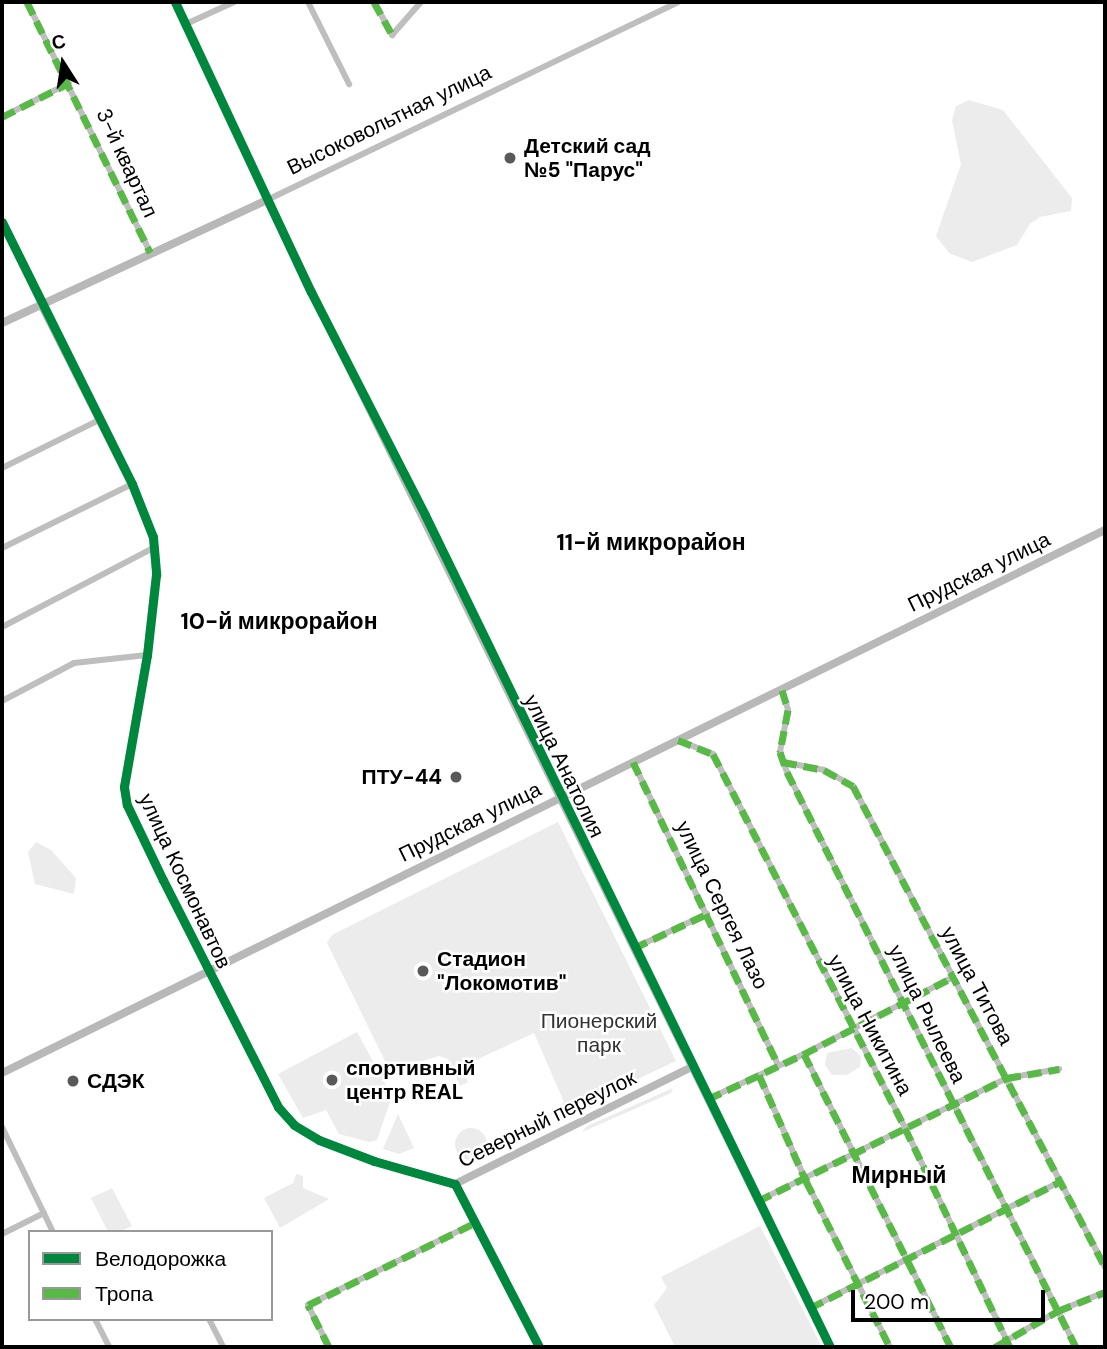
<!DOCTYPE html>
<meta charset="utf-8">
<style>
body{margin:0}
#map{position:relative;width:1107px;height:1349px;overflow:hidden;background:#fff;font-family:"DM Sans",sans-serif}
div>[style]{position:absolute}
.green>*{inset:0;background:#ececec}
.round{border-radius:50%}
.street>*{height:6px;margin:-3px;padding:0 3px;transform-origin:3px;border-radius:3px;background:#bebebe}
.secondary>*{height:8px;margin:-4px;padding:0 4px;transform-origin:4px;border-radius:4px;background:#b8b8b8}
.quiet>*{height:7px;margin-top:-3.5px;transform-origin:0;background:repeating-linear-gradient(90deg,#58b947 0 14px,transparent 0 21px)}
.cycleway>*{height:9px;margin:-4.5px;padding:0 4.5px;transform-origin:4.5px;border-radius:4.5px;background:#00873e}
.dots>*{width:19px;height:19px;translate:-50% -50%;box-sizing:border-box;border:4px solid #fff;border-radius:50%}
span{translate:-50% -50%;white-space:nowrap;text-align:center;line-height:1.15;-webkit-text-stroke:5px #fff;paint-order:stroke}
.street-label{font-size:21px;color:#000}
.poi-label{font-size:21px;color:#000;font-weight:700}
.left{translate:0 -50%;text-align:left}
.right{translate:-100% -50%;text-align:right}
.park-label{font-size:21px;color:#333}
.neighbourhood-label{font-size:23px;color:#000;font-weight:700}
.frame{position:absolute;inset:0;border:4px solid #000;pointer-events:none}
.legend{position:absolute;left:28px;top:1230px;width:245px;height:91px;box-sizing:border-box;background:#fff;border:2px solid #999;margin:0;padding:9px 12px;list-style:none;font-size:21px;color:#000}
.legend li{display:flex;align-items:center;gap:14px;height:35px}
.legend b{width:35px;border:2px solid #999}
.north{position:absolute;left:28px;top:28px;width:70px;height:70px;-webkit-text-stroke:5px #fff;paint-order:stroke;rotate:348deg;font-size:19px;font-weight:700;line-height:28px;text-align:center;color:#000}
.north::after{content:'';display:block;margin:auto;width:24px;height:32px;background:#000;clip-path:polygon(50% 0,100% 100%,50% 72%,0 100%)}
.scale{position:absolute;left:851px;top:1290px;width:194px;height:32px;box-sizing:border-box;border:4px solid #000;border-top:0;padding-left:9px;font-size:21px;line-height:24px;white-space:nowrap;color:#000;-webkit-text-stroke:5px #fff;paint-order:stroke}
</style>
<div id="map">
<div class="green">
<div style="clip-path:polygon(969px 100px,1003px 110px,1072px 198px,1071px 211px,1040px 217px,1030px 224px,1017px 245px,972px 262px,949px 253px,936px 236px,961px 164px,952px 120px,956px 106px)"></div>
<div style="clip-path:polygon(558px 822px,676px 1061px,570px 1111px,559px 1106px,564px 1102px,534px 1033px,461px 1067px,468px 1082px,460px 1086px,448px 1059px,439px 1056px,390px 1071px,327px 943px,332px 935px)"></div>
<div style="clip-path:polygon(36px 842px,51px 850px,76px 878px,74px 894px,35px 884px,28px 852px)"></div>
<div style="clip-path:polygon(357px 1032px,392px 1096px,377px 1140px,369px 1142px,339px 1134px,326px 1110px,303px 1118px,278px 1074px)"></div>
<div style="clip-path:polygon(852px 1048px,861px 1057px,860px 1067px,847px 1075px,832px 1075px,825px 1065px,827px 1053px)"></div>
<div style="clip-path:polygon(673px 1088px,671px 1093px,582px 1132px,587px 1126px)"></div>
<div style="clip-path:polygon(398px 1114px,414px 1148px,399px 1154px,383px 1149px)"></div>
<div class="round" style="left:455px;top:1128px;width:32px;height:32px"></div>
<div style="clip-path:polygon(296px 1174px,303px 1176px,303px 1188px,329px 1199px,280px 1228px,264px 1198px,293px 1183px)"></div>
<div style="clip-path:polygon(112px 1188px,132px 1226px,119px 1232px,108px 1232px,91px 1198px)"></div>
<div style="clip-path:polygon(760px 1226px,822px 1347px,675px 1347px,654px 1305px,667px 1288px,661px 1277px)"></div>
</div>
<div class="street">
<div style="left:27px;top:2px;width:279px;rotate:63.8deg"></div>
<div style="left:175px;top:2px;width:218px;rotate:65.1deg"></div>
<div style="left:267px;top:200px;width:456px;rotate:-25.7deg"></div>
<div style="left:308px;top:2px;width:92px;rotate:63.4deg"></div>
<div style="left:374px;top:2px;width:38px;rotate:61deg"></div>
<div style="left:392px;top:35px;width:44px;rotate:-48.7deg"></div>
<div style="left:186px;top:24px;width:53px;rotate:-24.6deg"></div>
<div style="left:2px;top:117px;width:75px;rotate:-26.9deg"></div>
<div style="left:2px;top:222px;width:91px;rotate:64.6deg"></div>
<div style="left:2px;top:468px;width:108px;rotate:-26.3deg"></div>
<div style="left:2px;top:548px;width:145px;rotate:-26.2deg"></div>
<div style="left:2px;top:627px;width:173px;rotate:-27.6deg"></div>
<div style="left:782px;top:690px;width:21px;rotate:73deg"></div>
<div style="left:788px;top:710px;width:43px;rotate:100.8deg"></div>
<div style="left:780px;top:752px;width:21px;rotate:71deg"></div>
<div style="left:787px;top:772px;width:644px;rotate:63.32deg"></div>
<div style="left:2px;top:701px;width:81px;rotate:-27.8deg"></div>
<div style="left:74px;top:663px;width:73px;rotate:-6.3deg"></div>
<div style="left:678px;top:740px;width:38px;rotate:22deg"></div>
<div style="left:713px;top:754px;width:420px;rotate:62.8deg"></div>
<div style="left:905px;top:1128px;width:243px;rotate:64.4deg"></div>
<div style="left:633px;top:762px;width:335px;rotate:64.4deg"></div>
<div style="left:783px;top:762px;width:42px;rotate:11deg"></div>
<div style="left:824px;top:770px;width:33px;rotate:29deg"></div>
<div style="left:853px;top:786px;width:543px;rotate:62.35deg"></div>
<div style="left:634px;top:948px;width:81px;rotate:-25deg"></div>
<div style="left:804px;top:1054px;width:165px;rotate:-27.3deg"></div>
<div style="left:759px;top:1075px;width:116px;rotate:66.1deg"></div>
<div style="left:806px;top:1181px;width:186px;rotate:63.2deg"></div>
<div style="left:708px;top:1099px;width:106px;rotate:-25.1deg"></div>
<div style="left:804px;top:1054px;width:328px;rotate:63.4deg"></div>
<div style="left:2px;top:1127px;width:117px;rotate:64.1deg"></div>
<div style="left:758px;top:1201px;width:278px;rotate:-26.3deg"></div>
<div style="left:1007px;top:1078px;width:53px;rotate:-9.8deg"></div>
<div style="left:2px;top:1234px;width:47px;rotate:-26.6deg"></div>
<div style="left:810px;top:1308px;width:277px;rotate:-26.8deg"></div>
<div style="left:95px;top:1319px;width:31px;rotate:63deg"></div>
<div style="left:209px;top:1319px;width:31px;rotate:63deg"></div>
<div style="left:329px;top:1347px;width:47px;rotate:-116.6deg"></div>
<div style="left:308px;top:1305px;width:186px;rotate:-26.2deg"></div>
<div style="left:995px;top:1347px;width:73px;rotate:-29.7deg"></div>
<div style="left:1058px;top:1311px;width:51px;rotate:-22deg"></div>
</div>
<div class="secondary">
<div style="left:41px;top:304px;width:202px;rotate:63.2deg"></div>
<div style="left:132px;top:484px;width:57px;rotate:68.4deg"></div>
<div style="left:153px;top:537px;width:38px;rotate:85deg"></div>
<div style="left:156px;top:575px;width:81px;rotate:96.4deg"></div>
<div style="left:147px;top:655px;width:134px;rotate:99.9deg"></div>
<div style="left:124px;top:787px;width:18px;rotate:81deg"></div>
<div style="left:127px;top:805px;width:83px;rotate:64.4deg"></div>
<div style="left:163px;top:880px;width:254px;rotate:63.1deg"></div>
<div style="left:278px;top:1107px;width:24px;rotate:48deg"></div>
<div style="left:294px;top:1125px;width:29px;rotate:31deg"></div>
<div style="left:319px;top:1140px;width:59px;rotate:20.9deg"></div>
<div style="left:374px;top:1161px;width:84px;rotate:15.9deg"></div>
<div style="left:455px;top:1184px;width:183px;rotate:62.7deg"></div>
<div style="left:2px;top:323px;width:292px;rotate:-24.9deg"></div>
<div style="left:267px;top:200px;width:1278px;rotate:63.86deg"></div>
<div style="left:2px;top:1073px;width:1229px;rotate:-26.21deg"></div>
<div style="left:455px;top:1184px;width:264px;rotate:-26.3deg"></div>
</div>
<div class="quiet">
<div style="left:27px;top:2px;width:279px;rotate:63.8deg"></div>
<div style="left:374px;top:2px;width:38px;rotate:61deg"></div>
<div style="left:2px;top:117px;width:75px;rotate:-26.9deg"></div>
<div style="left:782px;top:690px;width:21px;rotate:73deg"></div>
<div style="left:788px;top:710px;width:43px;rotate:100.8deg"></div>
<div style="left:780px;top:752px;width:21px;rotate:71deg"></div>
<div style="left:787px;top:772px;width:644px;rotate:63.32deg"></div>
<div style="left:678px;top:740px;width:38px;rotate:22deg"></div>
<div style="left:713px;top:754px;width:420px;rotate:62.8deg"></div>
<div style="left:905px;top:1128px;width:243px;rotate:64.4deg"></div>
<div style="left:633px;top:762px;width:335px;rotate:64.4deg"></div>
<div style="left:783px;top:762px;width:42px;rotate:11deg"></div>
<div style="left:824px;top:770px;width:33px;rotate:29deg"></div>
<div style="left:853px;top:786px;width:543px;rotate:62.35deg"></div>
<div style="left:634px;top:948px;width:81px;rotate:-25deg"></div>
<div style="left:804px;top:1054px;width:165px;rotate:-27.3deg"></div>
<div style="left:759px;top:1075px;width:116px;rotate:66.1deg"></div>
<div style="left:806px;top:1181px;width:186px;rotate:63.2deg"></div>
<div style="left:708px;top:1099px;width:106px;rotate:-25.1deg"></div>
<div style="left:804px;top:1054px;width:328px;rotate:63.4deg"></div>
<div style="left:758px;top:1201px;width:278px;rotate:-26.3deg"></div>
<div style="left:1007px;top:1078px;width:53px;rotate:-9.8deg"></div>
<div style="left:810px;top:1308px;width:277px;rotate:-26.8deg"></div>
<div style="left:329px;top:1347px;width:47px;rotate:-116.6deg"></div>
<div style="left:308px;top:1305px;width:186px;rotate:-26.2deg"></div>
<div style="left:995px;top:1347px;width:73px;rotate:-29.7deg"></div>
<div style="left:1058px;top:1311px;width:51px;rotate:-22deg"></div>
</div>
<div class="cycleway">
<div style="left:175px;top:2px;width:320px;rotate:64.9deg"></div>
<div style="left:311px;top:292px;width:250px;rotate:62.9deg"></div>
<div style="left:425px;top:515px;width:925px;rotate:64.04deg"></div>
<div style="left:2px;top:222px;width:292px;rotate:63.6deg"></div>
<div style="left:132px;top:484px;width:57px;rotate:68.4deg"></div>
<div style="left:153px;top:537px;width:38px;rotate:85deg"></div>
<div style="left:156px;top:575px;width:81px;rotate:96.4deg"></div>
<div style="left:147px;top:655px;width:134px;rotate:99.9deg"></div>
<div style="left:124px;top:787px;width:18px;rotate:81deg"></div>
<div style="left:127px;top:805px;width:83px;rotate:64.4deg"></div>
<div style="left:163px;top:880px;width:254px;rotate:63.1deg"></div>
<div style="left:278px;top:1107px;width:24px;rotate:48deg"></div>
<div style="left:294px;top:1125px;width:29px;rotate:31deg"></div>
<div style="left:319px;top:1140px;width:59px;rotate:20.9deg"></div>
<div style="left:374px;top:1161px;width:84px;rotate:15.9deg"></div>
<div style="left:455px;top:1184px;width:183px;rotate:62.7deg"></div>
</div>
<div class="dots">
<div style="left:510px;top:158px;background:#595959"></div>
<div style="left:456px;top:777px;background:#595959"></div>
<div style="left:423px;top:971px;background:#595959"></div>
<div style="left:332px;top:1080px;background:#595959"></div>
<div style="left:73px;top:1081px;background:#595959"></div>
</div>
<div class="street-label">
<span style="left:389px;top:120px;rotate:-26deg">Высоковольтная улица</span>
<span style="left:127px;top:163px;rotate:65deg">3-й квартал</span>
<span style="left:979px;top:572px;rotate:-26deg">Прудская улица</span>
<span style="left:564px;top:766px;rotate:64deg">улица Анатолия</span>
<span style="left:470px;top:822px;rotate:-26deg">Прудская улица</span>
<span style="left:185px;top:881px;rotate:65deg">улица Космонавтов</span>
<span style="left:722px;top:905px;rotate:64deg">улица Сергея Лазо</span>
<span style="left:977px;top:986px;rotate:62deg">улица Титова</span>
<span style="left:927px;top:1014px;rotate:64deg">улица Рылеева</span>
<span style="left:870px;top:1025px;rotate:62deg">улица Никитина</span>
<span style="left:547px;top:1119px;rotate:-26deg">Северный переулок</span>
</div>
<div class="poi-label">
<span class="left" style="left:524px;top:158px">Детский сад<br>№5 "Парус"</span>
<span class="right" style="left:442px;top:777px">ПТУ-44</span>
<span class="left" style="left:437px;top:971px">Стадион<br>"Локомотив"</span>
<span class="left" style="left:346px;top:1080px">спортивный<br>центр REAL</span>
<span class="left" style="left:87px;top:1081px">СДЭК</span>
</div>
<div class="park-label">
<span style="left:599px;top:1033px">Пионерский<br>парк</span>
</div>
<div class="neighbourhood-label">
<span style="left:651px;top:542px">11-й микрорайон</span>
<span style="left:279px;top:621px">10-й микрорайон</span>
<span style="left:899px;top:1175px">Мирный</span>
</div>
<div class="frame"></div>
<ul class="legend">
<li><b style="height:9px;background:#00873e"></b>Велодорожка</li>
<li><b style="height:9px;background:#58b947"></b>Тропа</li>
</ul>
<div class="north">С</div>
<div class="scale">200 m</div>
</div>
